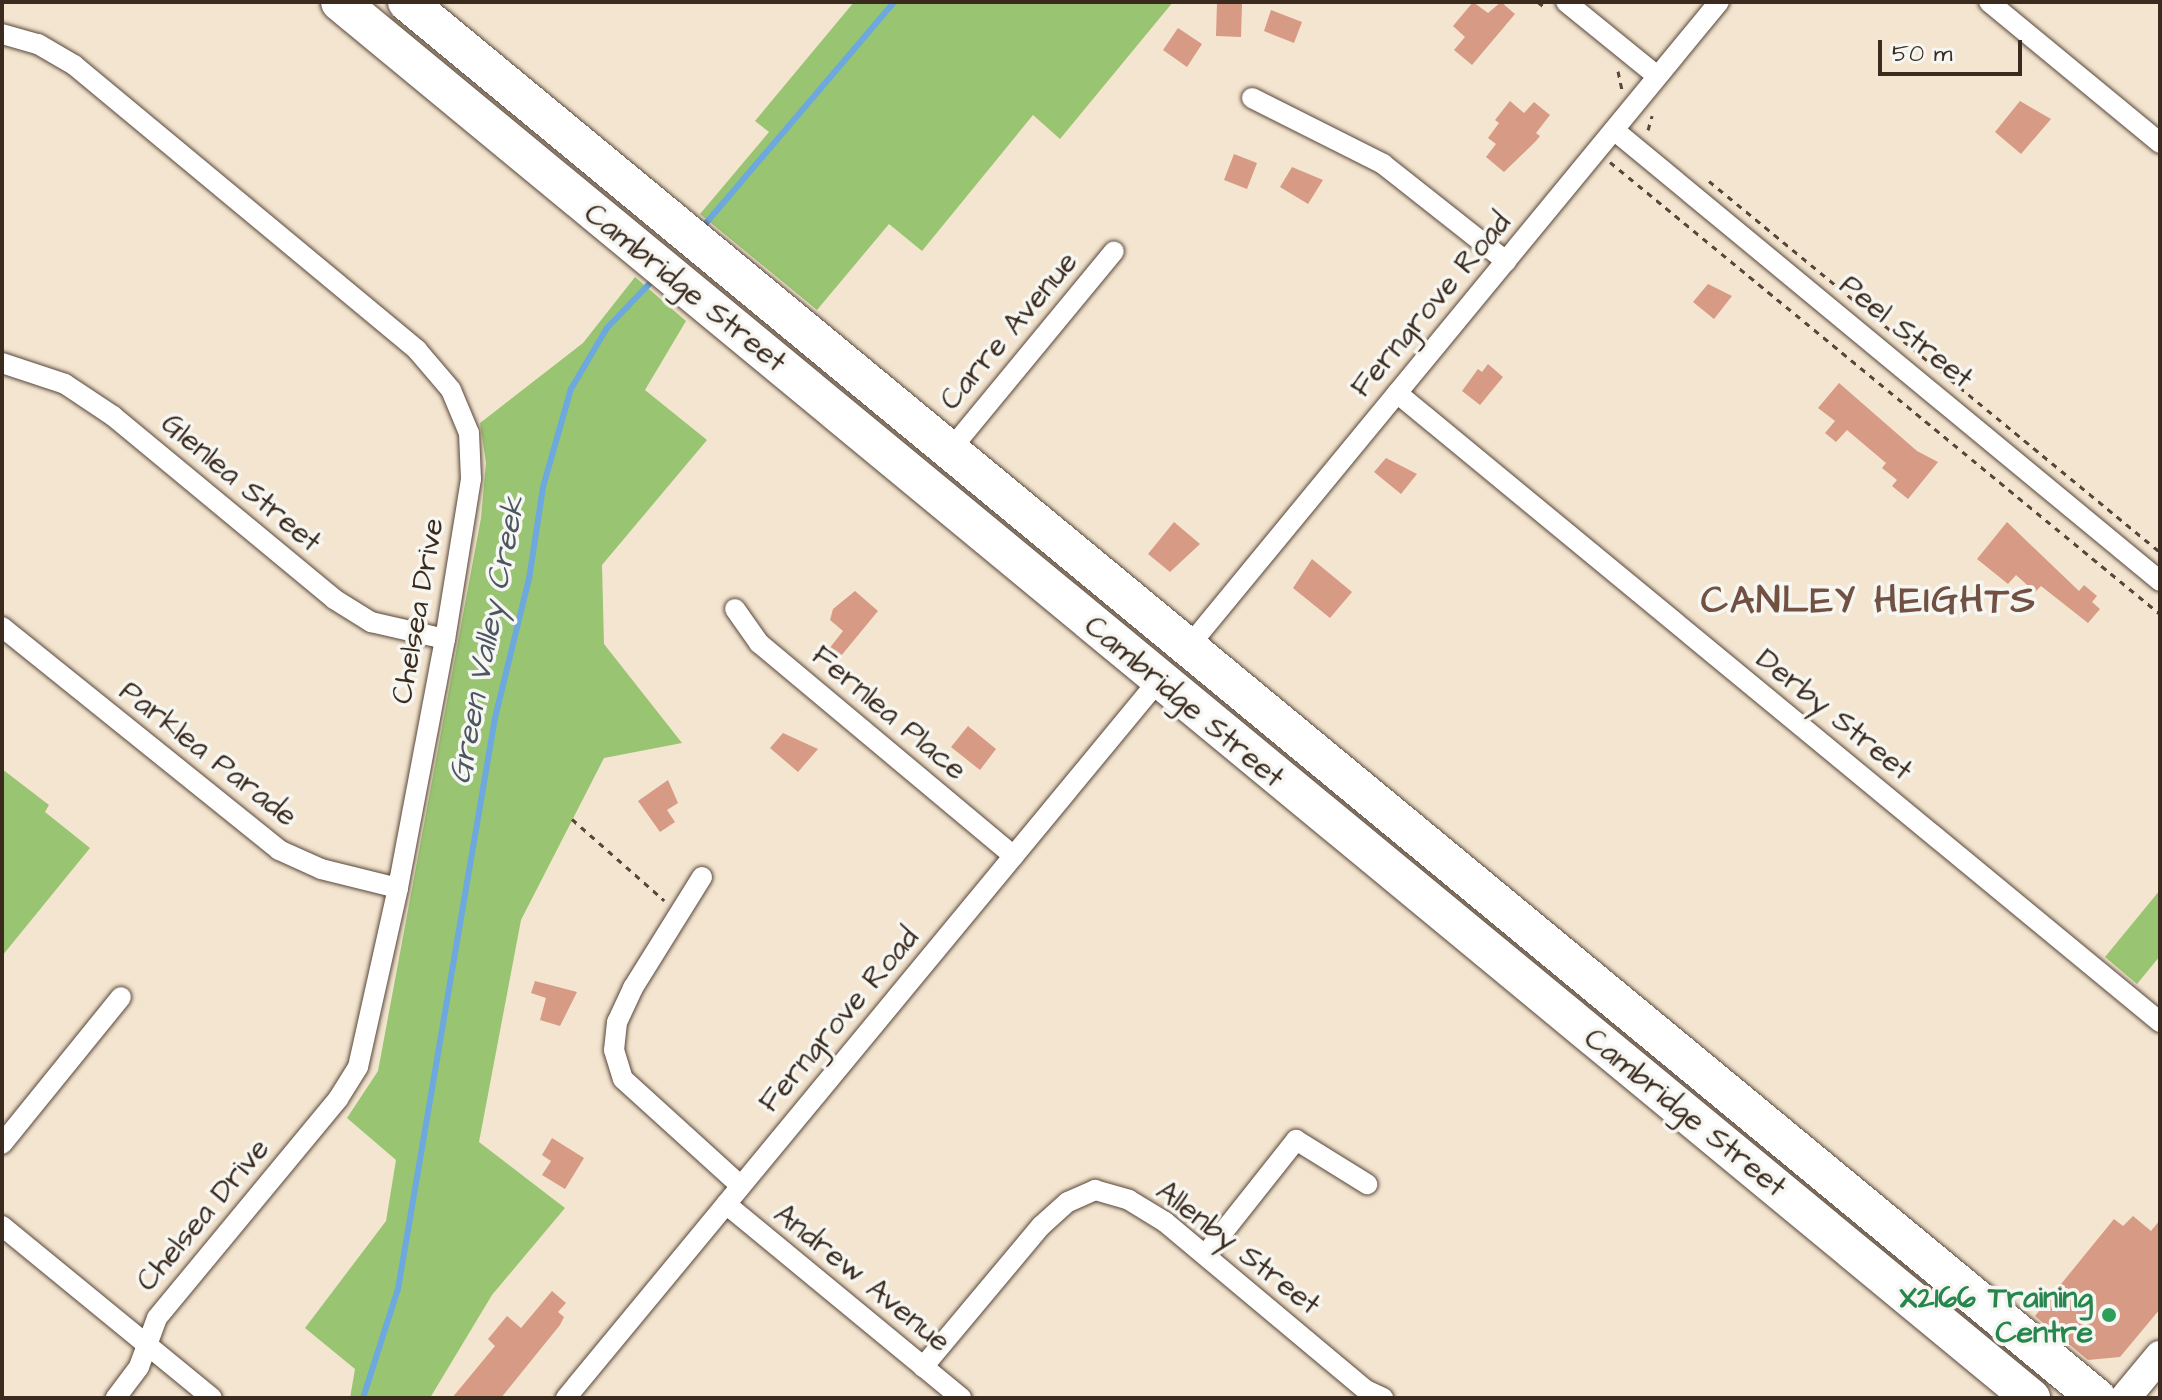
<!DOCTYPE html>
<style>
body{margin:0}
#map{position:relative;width:2162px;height:1400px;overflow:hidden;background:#f4e5d0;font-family:"Architects Daughter",sans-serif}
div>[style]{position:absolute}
.green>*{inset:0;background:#99c572}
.stream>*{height:6px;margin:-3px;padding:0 3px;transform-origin:3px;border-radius:3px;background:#6da8de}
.building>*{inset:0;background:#d79a85}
.path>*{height:3px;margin-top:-1.5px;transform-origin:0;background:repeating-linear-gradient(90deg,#574639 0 6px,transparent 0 12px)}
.roads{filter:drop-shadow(0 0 2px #574639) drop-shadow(0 0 2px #574639)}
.street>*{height:20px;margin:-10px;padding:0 10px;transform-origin:10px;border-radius:10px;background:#fff}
.secondary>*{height:30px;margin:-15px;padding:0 15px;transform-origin:15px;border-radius:15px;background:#fff}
.highway>*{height:38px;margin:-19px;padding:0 19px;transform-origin:19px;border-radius:19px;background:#fff}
.dots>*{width:22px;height:22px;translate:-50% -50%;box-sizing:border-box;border:4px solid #f6f6f2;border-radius:50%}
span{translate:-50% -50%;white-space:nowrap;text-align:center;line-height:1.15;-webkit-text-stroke:7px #f6f6f2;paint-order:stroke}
.street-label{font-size:30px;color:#3b2a1e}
.leisure-label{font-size:30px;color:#27864d;font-weight:700}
.right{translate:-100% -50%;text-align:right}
.water-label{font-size:32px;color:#4c5661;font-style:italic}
.district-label{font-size:38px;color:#725142;font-weight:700;letter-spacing:2px}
.frame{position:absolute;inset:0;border:4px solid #3b2a1e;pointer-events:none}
.scale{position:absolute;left:1878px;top:40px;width:144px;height:36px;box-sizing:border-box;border:4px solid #3b2a1e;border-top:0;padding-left:10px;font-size:24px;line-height:28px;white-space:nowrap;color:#3b2a1e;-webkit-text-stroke:6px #f6f6f2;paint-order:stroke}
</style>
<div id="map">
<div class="green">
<div style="clip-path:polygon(854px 2px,1173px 2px,1060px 139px,1033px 115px,922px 251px,889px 224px,817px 310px,700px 214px,769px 132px,755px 121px)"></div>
<div style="clip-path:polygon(635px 277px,686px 321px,645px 390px,707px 440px,602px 565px,604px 644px,682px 743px,604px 758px,521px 920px,479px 1142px,565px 1208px,492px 1295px,430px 1398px,350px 1398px,355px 1369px,305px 1328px,386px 1221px,396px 1160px,347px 1118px,378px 1071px,481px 518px,486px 463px,480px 423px,583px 343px)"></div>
<div style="clip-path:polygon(2px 769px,49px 805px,45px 812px,90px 848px,2px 956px)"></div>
<div style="clip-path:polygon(2160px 890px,2160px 956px,2137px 984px,2105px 957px)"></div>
</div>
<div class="stream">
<div style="left:701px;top:229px;width:298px;rotate:-49.6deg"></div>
<div style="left:363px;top:1398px;width:114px;rotate:-72.2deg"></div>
<div style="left:398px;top:1289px;width:579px;rotate:-80.36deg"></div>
<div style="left:495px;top:718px;width:143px;rotate:-76.3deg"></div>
<div style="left:529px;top:579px;width:93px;rotate:-81.3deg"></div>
<div style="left:543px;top:487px;width:102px;rotate:-74.1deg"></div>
<div style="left:571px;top:389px;width:71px;rotate:-59.5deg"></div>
<div style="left:607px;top:328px;width:69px;rotate:-46.2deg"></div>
</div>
<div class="building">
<div style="clip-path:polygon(1217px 2px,1242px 4px,1241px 37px,1216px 36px)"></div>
<div style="clip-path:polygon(1473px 2px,1488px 13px,1501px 2px,1515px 14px,1472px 65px,1454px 50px,1465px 37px,1453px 26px)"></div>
<div style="clip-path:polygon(1271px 10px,1302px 22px,1294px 43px,1264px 31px)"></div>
<div style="clip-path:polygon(1178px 28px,1202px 44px,1187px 67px,1163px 50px)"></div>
<div style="clip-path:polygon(1510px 101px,1524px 113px,1534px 102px,1550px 115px,1536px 133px,1540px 136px,1535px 142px,1504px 172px,1486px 157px,1496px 144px,1488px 138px,1499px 123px,1495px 120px)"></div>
<div style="clip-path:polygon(2020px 101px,2051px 119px,2021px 154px,1995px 132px)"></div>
<div style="clip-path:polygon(1234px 154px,1257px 163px,1247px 189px,1224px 180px)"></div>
<div style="clip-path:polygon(1292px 167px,1323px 180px,1308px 204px,1280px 187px)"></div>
<div style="clip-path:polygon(1708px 284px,1732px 296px,1714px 319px,1693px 302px)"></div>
<div style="clip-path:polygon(1488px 364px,1503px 377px,1480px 405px,1462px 391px,1478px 369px,1482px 372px)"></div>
<div style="clip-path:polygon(1839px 383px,1917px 451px,1938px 462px,1908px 499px,1892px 486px,1897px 480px,1882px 468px,1886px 463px,1847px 430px,1836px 442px,1825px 433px,1835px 421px,1818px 408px)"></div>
<div style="clip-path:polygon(1386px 458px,1417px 474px,1401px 494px,1374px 472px)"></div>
<div style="clip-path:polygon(1174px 522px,1200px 544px,1170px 572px,1148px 554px)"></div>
<div style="clip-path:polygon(2007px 522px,2079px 591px,2084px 585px,2097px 596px,2092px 602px,2100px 609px,2088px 623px,2041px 586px,2035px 592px,2016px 575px,2008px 584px,1977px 559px)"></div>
<div style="clip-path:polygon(1312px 559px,1352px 592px,1330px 618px,1293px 588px)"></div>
<div style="clip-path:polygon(855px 591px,878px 611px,831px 668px,821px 659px,843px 631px,830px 620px,833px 609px)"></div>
<div style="clip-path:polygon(968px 726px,996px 749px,980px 770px,951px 747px)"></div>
<div style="clip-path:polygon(783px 733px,818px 749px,798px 772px,770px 748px)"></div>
<div style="clip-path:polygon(668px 780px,678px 803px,667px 810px,675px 822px,660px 832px,638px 801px)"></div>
<div style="clip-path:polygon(535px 981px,577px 992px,560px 1026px,540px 1020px,546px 998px,531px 993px)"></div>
<div style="clip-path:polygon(552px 1138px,584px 1158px,565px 1189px,542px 1175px,551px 1161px,542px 1155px)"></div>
<div style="clip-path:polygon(2133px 1216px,2151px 1231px,2160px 1220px,2160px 1309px,2120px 1357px,2088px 1360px,2035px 1316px,2114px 1219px,2123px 1226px)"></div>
<div style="clip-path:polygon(552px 1291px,566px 1303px,558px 1312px,564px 1317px,560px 1325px,501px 1398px,452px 1398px,495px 1346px,488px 1339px,507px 1316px,521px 1328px)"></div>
</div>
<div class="path">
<div style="left:1538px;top:2px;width:11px;rotate:38deg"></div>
<div style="left:1618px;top:71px;width:19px;rotate:78deg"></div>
<div style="left:1648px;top:130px;width:15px;rotate:-74deg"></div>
<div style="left:1610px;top:162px;width:712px;rotate:39.41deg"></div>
<div style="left:1709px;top:181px;width:584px;rotate:39.44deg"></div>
<div style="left:572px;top:819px;width:123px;rotate:41.4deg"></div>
</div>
<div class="roads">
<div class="street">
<div style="left:1566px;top:2px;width:117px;rotate:39.1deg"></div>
<div style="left:1989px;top:2px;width:222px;rotate:39.5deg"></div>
<div style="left:2px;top:34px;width:37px;rotate:16deg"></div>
<div style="left:38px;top:44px;width:42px;rotate:30.3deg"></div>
<div style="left:74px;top:65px;width:446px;rotate:39.7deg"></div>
<div style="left:417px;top:350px;width:52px;rotate:49.6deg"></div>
<div style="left:451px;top:390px;width:47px;rotate:67.3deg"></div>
<div style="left:469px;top:433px;width:46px;rotate:87.5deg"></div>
<div style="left:471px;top:479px;width:162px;rotate:99.2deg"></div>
<div style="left:445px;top:639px;width:253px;rotate:100.7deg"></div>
<div style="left:398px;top:888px;width:183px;rotate:102.6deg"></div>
<div style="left:358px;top:1067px;width:38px;rotate:122deg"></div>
<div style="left:338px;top:1099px;width:284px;rotate:129.6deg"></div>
<div style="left:157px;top:1318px;width:52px;rotate:110.2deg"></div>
<div style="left:139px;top:1367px;width:39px;rotate:127deg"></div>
<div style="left:1252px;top:98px;width:147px;rotate:26.7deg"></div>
<div style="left:1383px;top:164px;width:157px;rotate:38.3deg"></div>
<div style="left:1614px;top:130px;width:708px;rotate:39.56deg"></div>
<div style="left:2px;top:363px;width:66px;rotate:18.4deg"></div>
<div style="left:65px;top:384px;width:58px;rotate:33.7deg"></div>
<div style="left:113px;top:416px;width:287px;rotate:39.6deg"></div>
<div style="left:334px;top:599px;width:44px;rotate:31.9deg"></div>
<div style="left:371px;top:622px;width:76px;rotate:12.9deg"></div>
<div style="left:1397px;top:393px;width:989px;rotate:39.5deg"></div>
<div style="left:951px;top:449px;width:256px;rotate:-50.5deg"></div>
<div style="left:735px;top:609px;width:42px;rotate:54.8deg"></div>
<div style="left:759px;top:643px;width:332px;rotate:39.9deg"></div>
<div style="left:2px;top:627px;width:356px;rotate:38.8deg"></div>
<div style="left:279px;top:850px;width:46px;rotate:24.3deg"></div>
<div style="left:321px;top:869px;width:79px;rotate:13.9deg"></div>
<div style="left:1189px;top:646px;width:834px;rotate:-50.55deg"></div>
<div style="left:702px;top:877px;width:131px;rotate:121.9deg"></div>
<div style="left:633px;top:988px;width:38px;rotate:115deg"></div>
<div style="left:617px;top:1022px;width:28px;rotate:96deg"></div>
<div style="left:614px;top:1050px;width:30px;rotate:73deg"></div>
<div style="left:623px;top:1079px;width:159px;rotate:42.2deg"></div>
<div style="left:2px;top:1144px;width:189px;rotate:-51deg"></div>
<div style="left:726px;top:1204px;width:305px;rotate:39.5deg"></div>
<div style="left:2px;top:1226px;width:271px;rotate:39.3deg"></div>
<div style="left:1205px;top:1255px;width:147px;rotate:-51.6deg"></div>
<div style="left:1296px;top:1140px;width:84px;rotate:31.8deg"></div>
<div style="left:923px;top:1367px;width:184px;rotate:-50.1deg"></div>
<div style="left:1041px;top:1226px;width:36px;rotate:-42deg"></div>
<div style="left:1068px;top:1202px;width:30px;rotate:-24deg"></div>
<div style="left:1095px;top:1190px;width:35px;rotate:16deg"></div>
<div style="left:1129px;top:1200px;width:42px;rotate:31.4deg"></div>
<div style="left:1165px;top:1222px;width:262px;rotate:39.9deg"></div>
<div style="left:1366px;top:1390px;width:19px;rotate:25deg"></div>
<div style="left:566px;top:1398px;width:930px;rotate:-50.45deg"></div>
</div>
<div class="secondary">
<div style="left:2125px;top:1398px;width:55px;rotate:-50.2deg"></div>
</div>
<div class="highway">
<div style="left:340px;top:2px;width:2193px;rotate:39.54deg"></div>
<div style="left:407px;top:2px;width:2192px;rotate:39.56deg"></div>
</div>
</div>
<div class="dots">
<div style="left:2109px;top:1315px;background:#2e9e5b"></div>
</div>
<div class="street-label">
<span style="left:685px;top:288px;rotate:39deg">Cambridge Street</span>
<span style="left:1431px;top:305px;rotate:-50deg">Ferngrove Road</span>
<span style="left:1009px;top:331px;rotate:-50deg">Carre Avenue</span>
<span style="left:1906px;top:332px;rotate:39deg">Peel Street</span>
<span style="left:241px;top:483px;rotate:40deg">Glenlea Street</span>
<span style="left:418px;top:611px;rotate:-80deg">Chelsea Drive</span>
<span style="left:1184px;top:702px;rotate:40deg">Cambridge Street</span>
<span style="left:889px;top:713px;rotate:40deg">Fernlea Place</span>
<span style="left:1834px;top:715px;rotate:39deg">Derby Street</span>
<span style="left:208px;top:754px;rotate:38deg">Parklea Parade</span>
<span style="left:839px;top:1020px;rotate:-50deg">Ferngrove Road</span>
<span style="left:1685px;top:1113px;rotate:39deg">Cambridge Street</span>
<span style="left:203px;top:1215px;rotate:-50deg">Chelsea Drive</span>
<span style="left:1238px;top:1248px;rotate:38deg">Allenby Street</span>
<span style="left:862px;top:1278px;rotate:39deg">Andrew Avenue</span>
</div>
<div class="leisure-label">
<span class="right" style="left:2093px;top:1315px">X2166 Training<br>Centre</span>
</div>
<div class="water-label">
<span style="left:488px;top:640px;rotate:-79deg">Green Valley Creek</span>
</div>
<div class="district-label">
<span style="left:1869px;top:602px">CANLEY HEIGHTS</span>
</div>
<div class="frame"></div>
<div class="scale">50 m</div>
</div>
